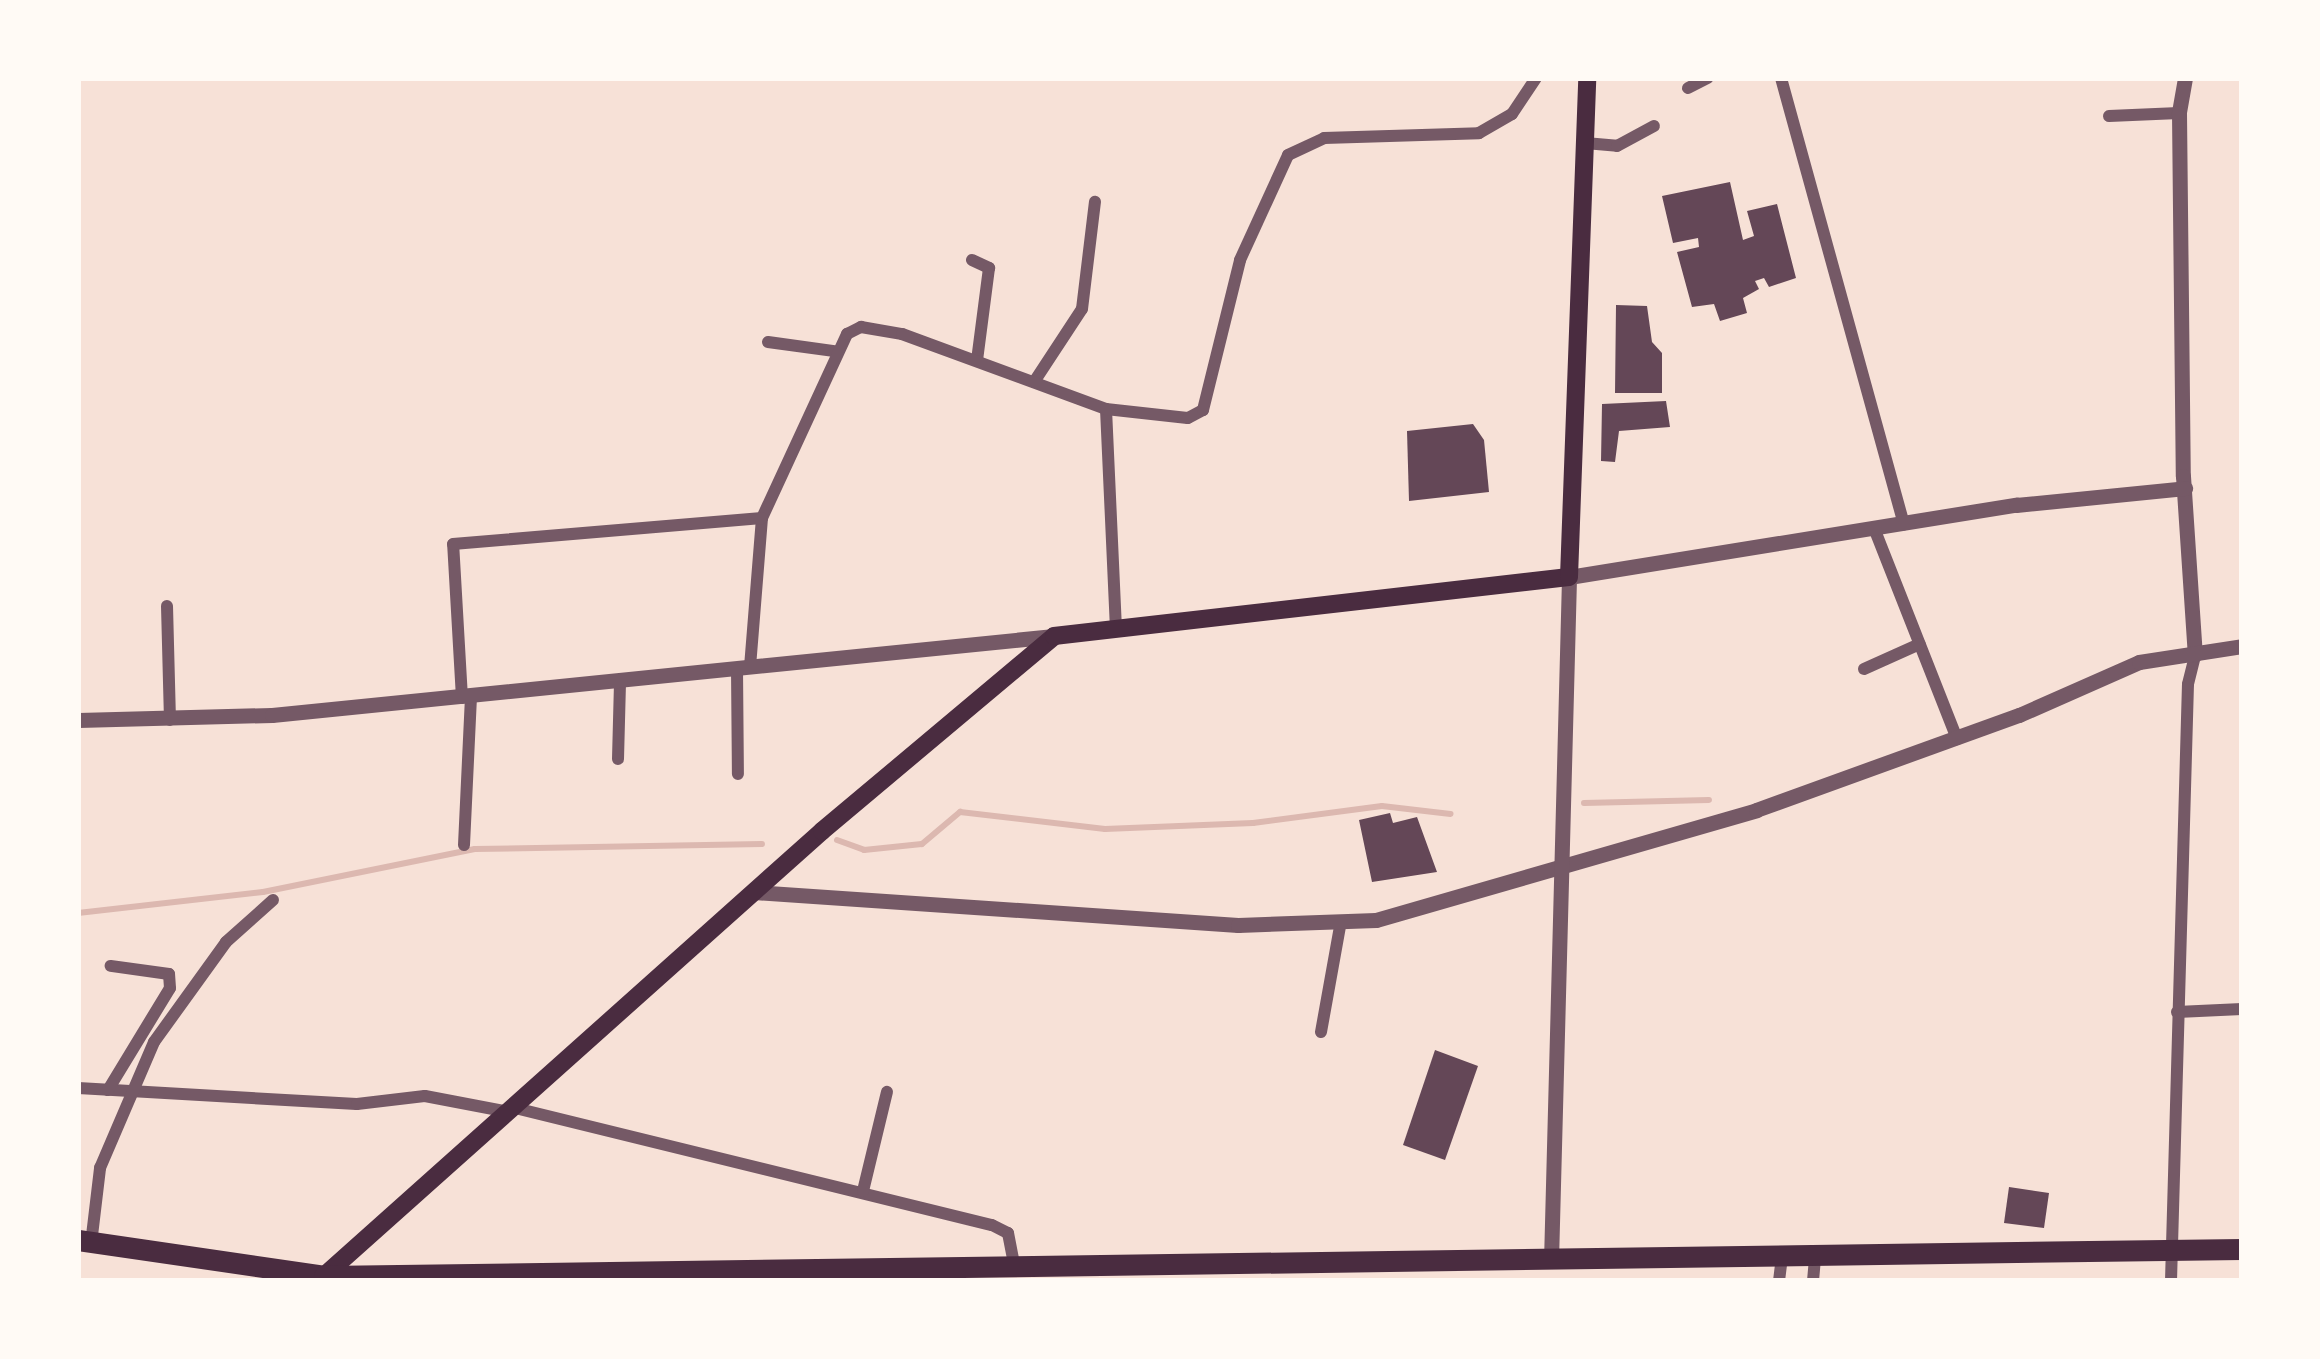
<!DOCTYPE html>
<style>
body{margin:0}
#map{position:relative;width:2320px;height:1359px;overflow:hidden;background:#f7e1d7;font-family:Manrope,sans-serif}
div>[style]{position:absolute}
.stream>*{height:6px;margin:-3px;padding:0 3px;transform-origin:3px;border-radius:3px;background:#dcb8b0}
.building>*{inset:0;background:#644757}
.minor>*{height:12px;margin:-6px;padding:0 6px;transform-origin:6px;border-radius:6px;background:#755966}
.tertiary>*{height:15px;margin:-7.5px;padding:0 7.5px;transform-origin:7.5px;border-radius:7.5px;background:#755966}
.primary>*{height:18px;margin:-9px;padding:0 9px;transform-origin:9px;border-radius:9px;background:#4a2c40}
.trunk>*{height:21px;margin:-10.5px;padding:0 10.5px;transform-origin:10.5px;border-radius:10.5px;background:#4a2c40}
span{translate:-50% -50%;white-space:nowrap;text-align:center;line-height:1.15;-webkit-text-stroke:12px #fffaf5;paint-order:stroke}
.frame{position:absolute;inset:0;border:81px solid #fffaf5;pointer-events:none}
</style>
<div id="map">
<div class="stream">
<div style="left:1584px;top:803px;width:125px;rotate:-1.4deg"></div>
<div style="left:837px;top:840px;width:29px;rotate:20deg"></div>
<div style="left:864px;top:850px;width:58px;rotate:-5.9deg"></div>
<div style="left:922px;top:844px;width:50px;rotate:-40.1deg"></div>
<div style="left:960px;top:812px;width:146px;rotate:6.7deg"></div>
<div style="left:1105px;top:829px;width:148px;rotate:-2.3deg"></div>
<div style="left:1253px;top:823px;width:130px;rotate:-7.5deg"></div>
<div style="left:1382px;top:806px;width:69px;rotate:6.6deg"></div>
<div style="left:78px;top:913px;width:186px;rotate:-6.5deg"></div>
<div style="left:263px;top:892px;width:216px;rotate:-11.5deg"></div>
<div style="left:475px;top:849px;width:287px;rotate:-1deg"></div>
</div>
<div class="building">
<div style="clip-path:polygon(1730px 182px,1743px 240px,1754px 236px,1747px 211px,1777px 204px,1796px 278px,1769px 287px,1764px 278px,1755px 281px,1759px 289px,1743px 298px,1747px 313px,1720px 321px,1714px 304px,1692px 307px,1677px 252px,1699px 247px,1698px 238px,1673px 243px,1662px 196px)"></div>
<div style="clip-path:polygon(1616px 305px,1647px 306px,1652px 342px,1662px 353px,1662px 393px,1615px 393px)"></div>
<div style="clip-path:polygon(1666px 401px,1670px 427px,1619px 431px,1615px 462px,1601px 461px,1602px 404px)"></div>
<div style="clip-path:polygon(1473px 424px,1484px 440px,1489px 492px,1409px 501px,1407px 431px)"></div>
<div style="clip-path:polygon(1390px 813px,1393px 823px,1417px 817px,1437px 872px,1372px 882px,1359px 820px)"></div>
<div style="clip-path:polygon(1435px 1050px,1478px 1066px,1445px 1160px,1403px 1145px)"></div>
<div style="clip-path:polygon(2009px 1187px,2049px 1193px,2044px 1228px,2004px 1223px)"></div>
</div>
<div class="minor">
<div style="left:1781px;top:78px;width:463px;rotate:74.6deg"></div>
<div style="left:1688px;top:88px;width:22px;rotate:-27deg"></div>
<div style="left:2109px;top:116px;width:70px;rotate:-2.5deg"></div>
<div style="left:1585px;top:143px;width:32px;rotate:5deg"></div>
<div style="left:1617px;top:146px;width:42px;rotate:-28.4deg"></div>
<div style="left:972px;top:260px;width:19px;rotate:25deg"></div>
<div style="left:989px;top:268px;width:93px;rotate:97.4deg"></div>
<div style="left:768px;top:342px;width:67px;rotate:7.8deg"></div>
<div style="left:1034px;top:382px;width:87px;rotate:-56.7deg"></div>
<div style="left:1082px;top:309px;width:108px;rotate:-83.1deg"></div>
<div style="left:1106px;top:409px;width:220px;rotate:87.4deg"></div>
<div style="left:1874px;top:528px;width:227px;rotate:68.5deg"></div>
<div style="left:167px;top:606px;width:114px;rotate:88.5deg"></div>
<div style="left:750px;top:667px;width:149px;rotate:-85.4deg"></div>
<div style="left:762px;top:518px;width:203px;rotate:-65.2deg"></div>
<div style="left:847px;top:334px;width:16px;rotate:-27deg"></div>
<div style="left:861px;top:327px;width:42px;rotate:9.7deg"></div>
<div style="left:902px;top:334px;width:217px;rotate:20.2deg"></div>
<div style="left:1106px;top:409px;width:82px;rotate:6.3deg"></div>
<div style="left:1188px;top:418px;width:17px;rotate:-28deg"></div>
<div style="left:1203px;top:410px;width:154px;rotate:-76.1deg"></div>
<div style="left:1240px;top:260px;width:115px;rotate:-65.4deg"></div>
<div style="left:1288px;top:155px;width:40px;rotate:-25deg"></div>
<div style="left:1324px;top:138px;width:155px;rotate:-1.8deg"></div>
<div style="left:1479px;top:133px;width:38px;rotate:-30deg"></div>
<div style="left:1512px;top:114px;width:43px;rotate:-56.3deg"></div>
<div style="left:737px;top:669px;width:105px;rotate:89.5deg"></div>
<div style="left:1864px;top:669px;width:61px;rotate:-24.1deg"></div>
<div style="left:462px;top:698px;width:154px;rotate:-93.3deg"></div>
<div style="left:453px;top:544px;width:310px;rotate:-4.8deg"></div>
<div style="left:618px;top:759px;width:78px;rotate:-88.5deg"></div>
<div style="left:464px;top:845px;width:149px;rotate:-87.3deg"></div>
<div style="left:2177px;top:1012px;width:65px;rotate:-2.6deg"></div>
<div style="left:1321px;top:1032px;width:108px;rotate:-79.8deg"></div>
<div style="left:78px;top:1088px;width:279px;rotate:3.3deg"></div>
<div style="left:357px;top:1104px;width:68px;rotate:-6.7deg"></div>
<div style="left:425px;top:1096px;width:80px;rotate:10.8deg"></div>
<div style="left:108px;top:1090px;width:119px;rotate:-58.7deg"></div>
<div style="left:170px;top:988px;width:14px;rotate:-94deg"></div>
<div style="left:169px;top:974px;width:59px;rotate:-172.1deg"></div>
<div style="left:511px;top:1107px;width:495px;rotate:13.8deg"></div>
<div style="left:992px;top:1225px;width:18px;rotate:27deg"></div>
<div style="left:1008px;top:1233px;width:33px;rotate:79deg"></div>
<div style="left:863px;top:1191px;width:102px;rotate:-76.4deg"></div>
<div style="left:91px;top:1244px;width:77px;rotate:-83.2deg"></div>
<div style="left:100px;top:1168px;width:137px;rotate:-66.8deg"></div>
<div style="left:154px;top:1042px;width:123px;rotate:-54.2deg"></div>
<div style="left:226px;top:942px;width:63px;rotate:-41.8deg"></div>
<div style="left:1779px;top:1281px;width:24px;rotate:-83deg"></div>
<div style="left:1813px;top:1281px;width:25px;rotate:-85deg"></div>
<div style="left:2171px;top:1281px;width:597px;rotate:-88.37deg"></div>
<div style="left:2188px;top:684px;width:30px;rotate:-76deg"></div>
</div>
<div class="tertiary">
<div style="left:2185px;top:78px;width:36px;rotate:100deg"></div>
<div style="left:2179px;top:113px;width:363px;rotate:89.4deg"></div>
<div style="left:2183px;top:476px;width:179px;rotate:86.2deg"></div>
<div style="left:78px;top:720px;width:194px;rotate:-1.5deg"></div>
<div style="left:272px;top:715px;width:786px;rotate:-5.77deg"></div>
<div style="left:754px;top:892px;width:485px;rotate:3.9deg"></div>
<div style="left:1238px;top:925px;width:138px;rotate:-2.1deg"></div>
<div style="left:1376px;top:920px;width:396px;rotate:-16.1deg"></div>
<div style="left:1756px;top:810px;width:280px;rotate:-19.9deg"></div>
<div style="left:2019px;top:715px;width:131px;rotate:-23.8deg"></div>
<div style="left:2139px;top:662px;width:104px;rotate:-8.8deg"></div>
<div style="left:1551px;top:1261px;width:684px;rotate:-88.49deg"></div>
<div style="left:1569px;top:577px;width:453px;rotate:-9.2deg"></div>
<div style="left:2016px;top:505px;width:170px;rotate:-5.7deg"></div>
</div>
<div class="primary">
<div style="left:324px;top:1276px;width:668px;rotate:-41.78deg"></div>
<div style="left:822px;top:831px;width:303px;rotate:-40deg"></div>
<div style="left:1054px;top:636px;width:518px;rotate:-6.54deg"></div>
<div style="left:1569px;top:577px;width:499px;rotate:-87.9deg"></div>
</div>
<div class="trunk">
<div style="left:78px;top:1240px;width:249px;rotate:8.3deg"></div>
<div style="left:324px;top:1276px;width:1918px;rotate:-0.81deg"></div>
</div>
<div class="frame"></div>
</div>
